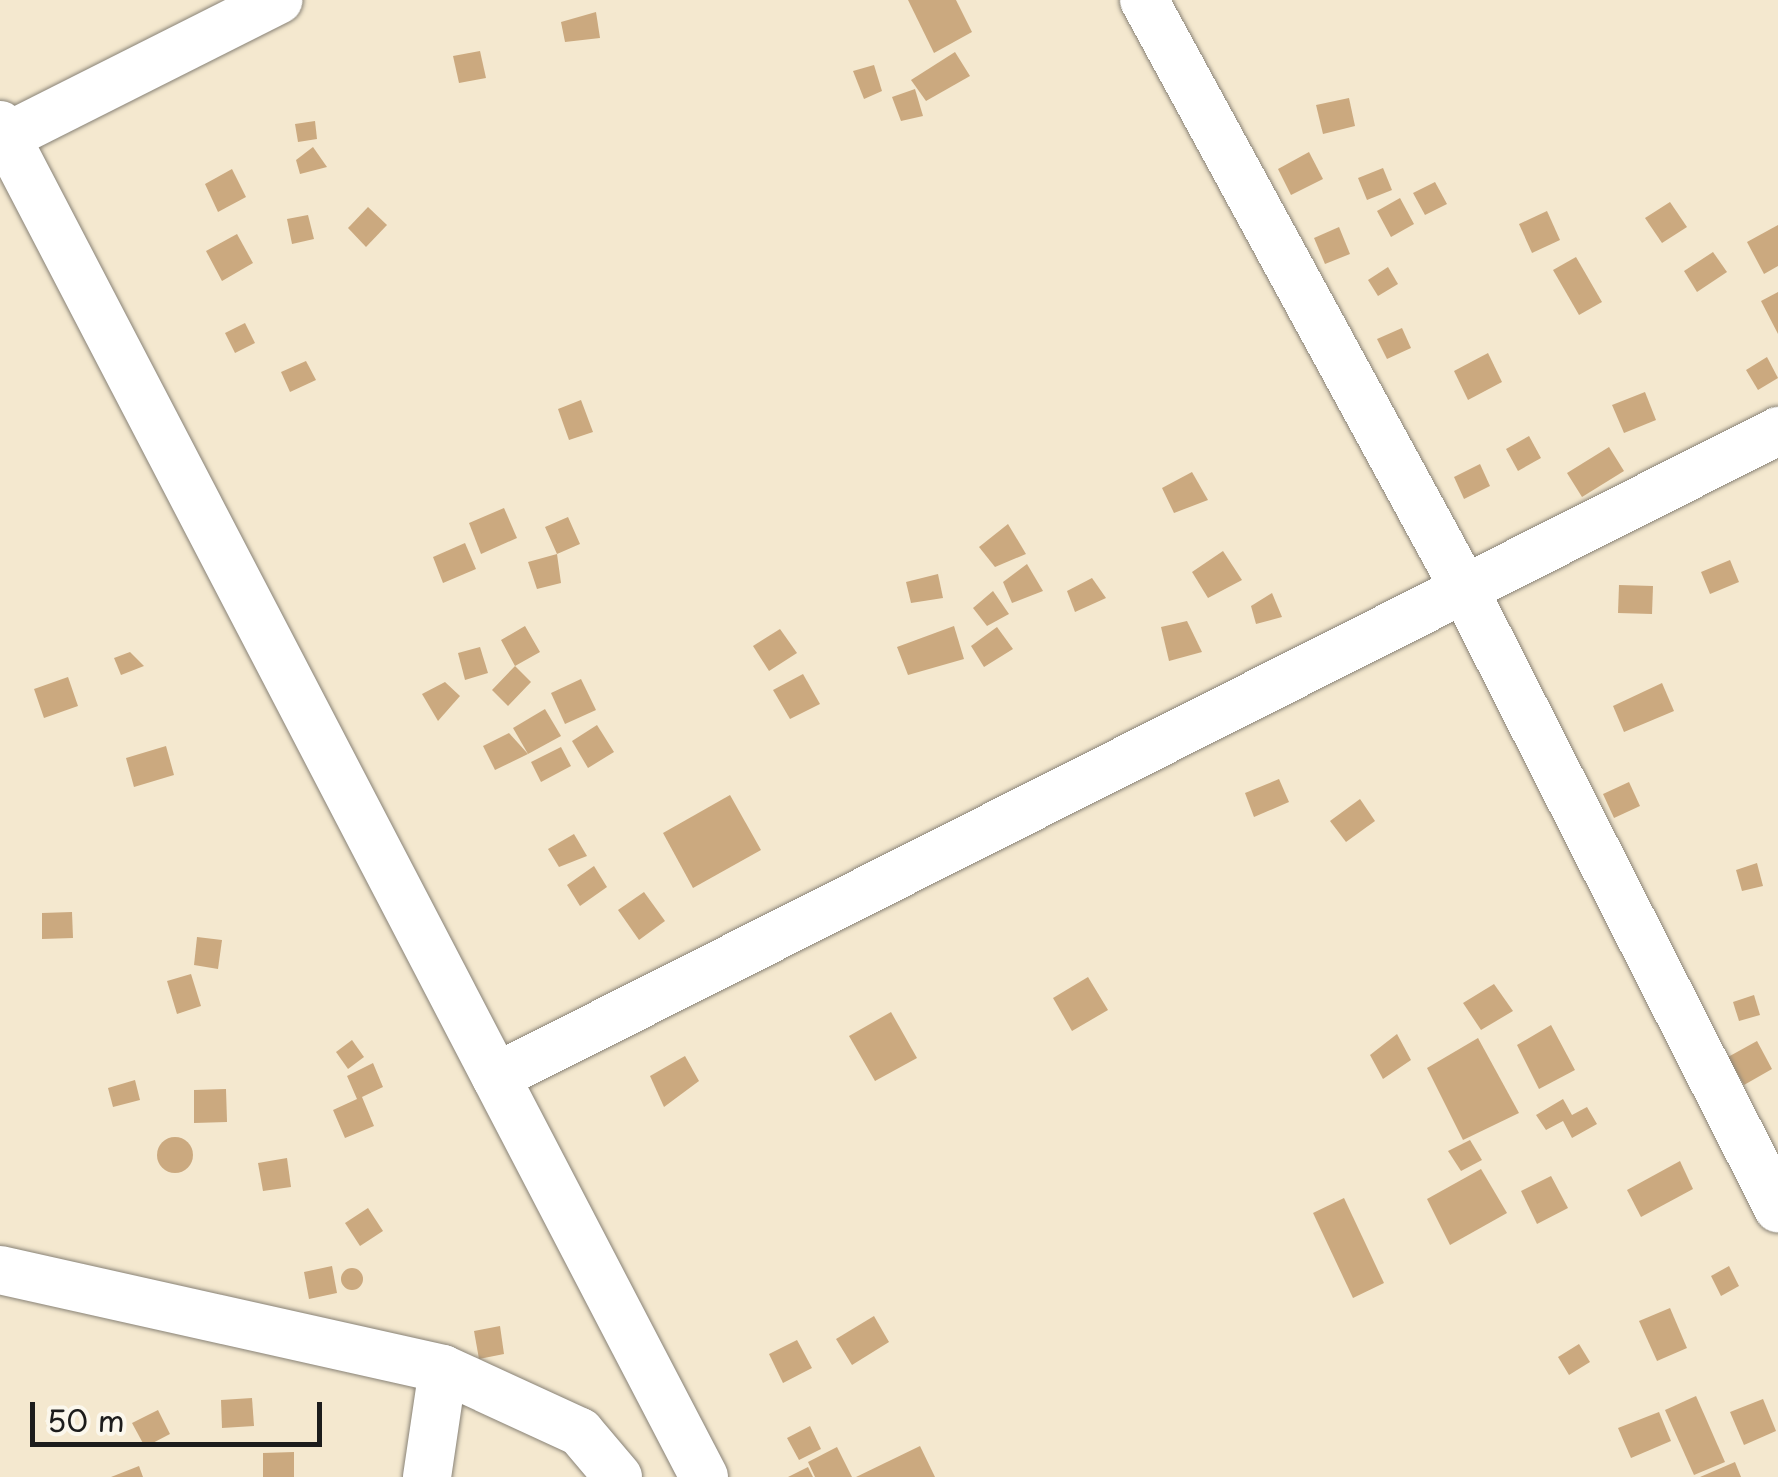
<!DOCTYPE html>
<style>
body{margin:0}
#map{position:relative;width:1778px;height:1477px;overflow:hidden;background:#f4e8cf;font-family:"Playpen Sans",sans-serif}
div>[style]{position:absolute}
.building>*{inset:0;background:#cba97f}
.round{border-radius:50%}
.roads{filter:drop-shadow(0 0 2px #888276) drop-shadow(0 0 2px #888276)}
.minor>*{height:48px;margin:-24px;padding:0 24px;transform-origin:24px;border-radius:24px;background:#fff}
span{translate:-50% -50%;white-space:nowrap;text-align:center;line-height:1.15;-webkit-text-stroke:9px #fbf7ec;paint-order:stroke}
.scale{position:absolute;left:30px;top:1402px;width:292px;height:45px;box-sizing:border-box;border:5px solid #1c1c1c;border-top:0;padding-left:12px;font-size:30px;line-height:35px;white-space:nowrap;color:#1c1c1c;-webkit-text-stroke:8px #fbf7ec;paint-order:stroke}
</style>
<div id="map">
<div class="building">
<div style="clip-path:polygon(908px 0,956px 0,972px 32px,934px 53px)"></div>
<div style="clip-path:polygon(596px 12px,600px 38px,565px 42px,561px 22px)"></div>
<div style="clip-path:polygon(480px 51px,486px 78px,459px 83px,453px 56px)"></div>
<div style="clip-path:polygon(955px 52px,970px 76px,926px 101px,911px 80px)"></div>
<div style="clip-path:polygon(874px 65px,882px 91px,864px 99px,853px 71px)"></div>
<div style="clip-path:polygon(915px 89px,923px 116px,901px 121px,892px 97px)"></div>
<div style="clip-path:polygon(1349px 98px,1355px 126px,1323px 134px,1316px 105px)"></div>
<div style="clip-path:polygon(315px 121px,317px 139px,298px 142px,295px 124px)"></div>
<div style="clip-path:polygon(313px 147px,327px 167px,300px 174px,296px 160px)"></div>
<div style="clip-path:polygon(1309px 152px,1323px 179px,1291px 195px,1278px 169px)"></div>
<div style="clip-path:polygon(1383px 168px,1392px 190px,1367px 200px,1358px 178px)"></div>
<div style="clip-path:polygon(232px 169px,246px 197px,218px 212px,205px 184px)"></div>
<div style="clip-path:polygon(1435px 182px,1447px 204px,1425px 215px,1413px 193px)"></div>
<div style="clip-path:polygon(1400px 198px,1414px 224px,1391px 237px,1377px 211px)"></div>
<div style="clip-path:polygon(1670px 202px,1687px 227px,1662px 243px,1645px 218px)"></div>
<div style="clip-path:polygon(368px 207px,387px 225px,366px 247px,348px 228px)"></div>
<div style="clip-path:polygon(1547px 211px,1560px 240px,1532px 253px,1519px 224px)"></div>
<div style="clip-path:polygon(308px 215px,314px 239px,292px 244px,287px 219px)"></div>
<div style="clip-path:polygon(1778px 225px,1778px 266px,1764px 274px,1747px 242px)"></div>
<div style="clip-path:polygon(1339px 227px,1350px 254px,1325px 264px,1314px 238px)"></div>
<div style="clip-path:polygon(237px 234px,253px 263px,222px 281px,206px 251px)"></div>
<div style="clip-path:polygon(1713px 252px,1727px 272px,1697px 292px,1684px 271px)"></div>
<div style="clip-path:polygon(1576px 257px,1602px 302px,1579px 315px,1553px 270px)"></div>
<div style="clip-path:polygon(1388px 267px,1398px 284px,1378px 296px,1368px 280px)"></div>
<div style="clip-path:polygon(1778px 292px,1778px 334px,1761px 301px)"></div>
<div style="clip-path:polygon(245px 323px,255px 343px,235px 353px,225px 333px)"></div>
<div style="clip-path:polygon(1402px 328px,1411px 348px,1387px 359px,1377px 339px)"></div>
<div style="clip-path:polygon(1488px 353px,1502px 382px,1468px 400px,1454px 371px)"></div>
<div style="clip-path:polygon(1767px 357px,1778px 378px,1758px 390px,1746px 370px)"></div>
<div style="clip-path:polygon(306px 361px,316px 380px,290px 392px,281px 372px)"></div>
<div style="clip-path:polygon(1645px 392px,1656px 420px,1624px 433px,1612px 405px)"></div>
<div style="clip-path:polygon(581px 400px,593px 432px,569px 440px,558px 409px)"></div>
<div style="clip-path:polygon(1529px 436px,1541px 458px,1518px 471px,1506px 449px)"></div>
<div style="clip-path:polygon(1609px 447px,1624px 471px,1582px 497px,1567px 473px)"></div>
<div style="clip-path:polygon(1480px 464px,1490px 486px,1464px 499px,1454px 477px)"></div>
<div style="clip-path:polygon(1192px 472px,1208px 500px,1174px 513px,1162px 488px)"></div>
<div style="clip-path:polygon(504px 508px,517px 538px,481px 554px,469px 523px)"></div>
<div style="clip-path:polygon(568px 517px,580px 544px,557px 554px,561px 583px,537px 589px,528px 562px,557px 554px,545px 527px)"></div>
<div style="clip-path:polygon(1008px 524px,1026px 554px,995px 567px,979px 547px)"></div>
<div style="clip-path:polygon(465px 543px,476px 569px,443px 583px,433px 557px)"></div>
<div style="clip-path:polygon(1223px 551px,1242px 580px,1208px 598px,1192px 572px)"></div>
<div style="clip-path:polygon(1730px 560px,1739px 582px,1710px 594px,1701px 572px)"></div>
<div style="clip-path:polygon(1027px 564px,1043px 591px,1012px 603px,1003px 582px)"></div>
<div style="clip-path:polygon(938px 574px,943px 598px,911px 603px,906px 582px)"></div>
<div style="clip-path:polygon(1092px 578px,1106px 598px,1075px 612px,1067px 591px)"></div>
<div style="clip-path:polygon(1619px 585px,1653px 586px,1652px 614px,1618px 613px)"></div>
<div style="clip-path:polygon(993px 591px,1009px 614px,987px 626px,973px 608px)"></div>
<div style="clip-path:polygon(1272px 593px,1282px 617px,1256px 624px,1251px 606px)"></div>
<div style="clip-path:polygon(1187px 621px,1202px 652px,1169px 661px,1161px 627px)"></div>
<div style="clip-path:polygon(525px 626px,540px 652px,515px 666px,531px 682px,508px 706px,492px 690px,515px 666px,501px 640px)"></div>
<div style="clip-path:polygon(954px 626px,964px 659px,908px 675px,897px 647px)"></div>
<div style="clip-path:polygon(997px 627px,1013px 649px,984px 667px,971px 646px)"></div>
<div style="clip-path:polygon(780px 629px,797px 653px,769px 671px,753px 646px)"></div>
<div style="clip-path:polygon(480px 647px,488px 673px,465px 680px,458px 653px)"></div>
<div style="clip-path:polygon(130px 652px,144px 666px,121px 675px,114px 658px)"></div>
<div style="clip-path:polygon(803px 674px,820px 704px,790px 719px,773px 690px)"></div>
<div style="clip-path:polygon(68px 677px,78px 706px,44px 718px,34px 689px)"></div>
<div style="clip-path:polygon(581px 679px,596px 710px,565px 724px,551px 693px)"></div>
<div style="clip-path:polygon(445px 682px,460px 696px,438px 721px,422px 694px)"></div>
<div style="clip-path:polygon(1662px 683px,1674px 711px,1624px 732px,1613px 706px)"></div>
<div style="clip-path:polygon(545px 709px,561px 736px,528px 754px,513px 728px)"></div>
<div style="clip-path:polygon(597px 725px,614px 752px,588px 768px,572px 741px)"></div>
<div style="clip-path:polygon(509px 733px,528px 754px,495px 770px,483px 746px)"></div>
<div style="clip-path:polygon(166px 746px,174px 775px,134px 787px,126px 758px)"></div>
<div style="clip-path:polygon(561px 747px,571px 766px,541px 782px,531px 762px)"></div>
<div style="clip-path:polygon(1279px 779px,1289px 802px,1254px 817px,1245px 793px)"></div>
<div style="clip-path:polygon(1629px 782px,1640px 806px,1614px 818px,1603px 794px)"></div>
<div style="clip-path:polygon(730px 795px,761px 850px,693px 888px,663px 833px)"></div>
<div style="clip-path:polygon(1360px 799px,1375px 821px,1346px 842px,1330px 821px)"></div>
<div style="clip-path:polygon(574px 834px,587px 856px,559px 867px,548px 849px)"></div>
<div style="clip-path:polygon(1757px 863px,1763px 886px,1742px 891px,1736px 870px)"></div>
<div style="clip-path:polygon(594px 866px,607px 887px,580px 906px,567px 885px)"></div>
<div style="clip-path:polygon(644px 892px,665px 921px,639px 940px,618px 910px)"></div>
<div style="clip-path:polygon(72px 912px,73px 938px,42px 939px,42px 913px)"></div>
<div style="clip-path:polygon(197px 937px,222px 940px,218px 969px,194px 965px)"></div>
<div style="clip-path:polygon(191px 974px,201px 1006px,177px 1014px,167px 981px)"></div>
<div style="clip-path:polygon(1088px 977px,1108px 1010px,1072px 1031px,1053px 998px)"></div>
<div style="clip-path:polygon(1494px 984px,1513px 1011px,1481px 1030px,1463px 1003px)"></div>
<div style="clip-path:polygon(1754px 995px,1760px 1015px,1739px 1021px,1733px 1002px)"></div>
<div style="clip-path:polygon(891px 1012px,917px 1058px,875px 1081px,849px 1036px)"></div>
<div style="clip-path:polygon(1551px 1025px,1575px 1070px,1539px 1089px,1517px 1045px)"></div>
<div style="clip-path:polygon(1397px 1034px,1411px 1060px,1383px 1079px,1370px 1055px)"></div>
<div style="clip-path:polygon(1478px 1038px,1519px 1113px,1463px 1140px,1427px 1068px)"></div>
<div style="clip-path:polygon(352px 1040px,364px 1057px,348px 1069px,336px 1052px)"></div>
<div style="clip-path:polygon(1757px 1041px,1772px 1069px,1744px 1085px,1728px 1057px)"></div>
<div style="clip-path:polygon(685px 1056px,699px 1081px,664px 1107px,650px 1076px)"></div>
<div style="clip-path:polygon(373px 1063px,383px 1087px,362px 1097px,374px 1126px,345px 1138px,333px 1110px,357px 1099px,347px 1076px)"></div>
<div style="clip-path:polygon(135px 1080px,140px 1100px,113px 1107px,108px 1088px)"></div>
<div style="clip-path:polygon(226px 1089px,227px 1122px,194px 1123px,194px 1090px)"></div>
<div style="clip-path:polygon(1563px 1099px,1572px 1115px,1587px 1107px,1597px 1124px,1572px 1138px,1563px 1121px,1546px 1130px,1536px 1115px)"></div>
<div class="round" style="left:157px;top:1137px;width:36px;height:36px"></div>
<div style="clip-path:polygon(1470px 1140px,1482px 1160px,1461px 1171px,1448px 1151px)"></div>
<div style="clip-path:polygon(287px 1158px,291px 1187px,263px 1191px,258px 1163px)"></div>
<div style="clip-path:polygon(1680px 1161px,1693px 1189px,1641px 1217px,1627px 1190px)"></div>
<div style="clip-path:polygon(1481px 1169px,1507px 1213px,1450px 1245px,1427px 1199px)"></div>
<div style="clip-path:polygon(1551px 1176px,1568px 1208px,1537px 1224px,1521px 1191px)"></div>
<div style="clip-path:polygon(1344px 1198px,1384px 1283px,1353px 1298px,1313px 1213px)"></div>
<div style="clip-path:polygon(368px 1208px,383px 1231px,360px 1246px,345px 1223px)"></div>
<div style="clip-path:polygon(332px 1266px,337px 1293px,309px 1299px,304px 1272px)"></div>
<div style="clip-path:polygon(1729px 1266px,1739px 1286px,1721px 1296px,1711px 1276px)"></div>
<div class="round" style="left:341px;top:1268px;width:22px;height:22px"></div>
<div style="clip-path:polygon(1670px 1308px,1687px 1348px,1657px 1361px,1639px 1321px)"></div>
<div style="clip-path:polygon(874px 1316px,889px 1342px,852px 1365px,836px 1339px)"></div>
<div style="clip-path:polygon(500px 1326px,504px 1354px,479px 1359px,474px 1331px)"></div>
<div style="clip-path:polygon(797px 1340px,812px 1368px,783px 1383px,769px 1354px)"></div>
<div style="clip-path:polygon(1579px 1344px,1590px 1362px,1569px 1375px,1558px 1357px)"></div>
<div style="clip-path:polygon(1696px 1396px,1725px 1462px,1694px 1475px,1665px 1410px)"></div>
<div style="clip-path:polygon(252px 1398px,254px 1426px,222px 1428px,221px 1400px)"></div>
<div style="clip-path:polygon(1763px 1399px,1776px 1431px,1744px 1445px,1730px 1412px)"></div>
<div style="clip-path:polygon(158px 1410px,170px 1434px,145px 1447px,132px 1423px)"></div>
<div style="clip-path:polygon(1659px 1412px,1671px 1441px,1631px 1458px,1618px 1428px)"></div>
<div style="clip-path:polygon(810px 1426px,821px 1449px,799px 1460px,787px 1438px)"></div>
<div style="clip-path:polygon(920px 1446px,935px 1477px,856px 1477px)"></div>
<div style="clip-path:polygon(837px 1447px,852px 1477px,815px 1477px,808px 1462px)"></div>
<div style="clip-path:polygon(294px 1452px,294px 1477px,263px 1477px,263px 1453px)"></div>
<div style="clip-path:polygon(1735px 1462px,1741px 1477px,1700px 1477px)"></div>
<div style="clip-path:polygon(139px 1466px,143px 1477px,111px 1477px)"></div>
<div style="clip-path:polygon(808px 1467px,813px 1477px,788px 1477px)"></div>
</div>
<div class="roads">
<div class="minor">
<div style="left:1144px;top:0;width:657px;rotate:61.45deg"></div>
<div style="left:1458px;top:577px;width:708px;rotate:63.11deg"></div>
<div style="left:0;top:125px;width:1524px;rotate:62.49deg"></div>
<div style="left:0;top:132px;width:8px;rotate:40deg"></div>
<div style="left:6px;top:137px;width:305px;rotate:-26.7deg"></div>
<div style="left:496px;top:1077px;width:1436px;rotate:-26.74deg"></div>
<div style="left:0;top:1270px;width:454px;rotate:12.6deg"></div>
<div style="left:427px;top:1477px;width:109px;rotate:-81.6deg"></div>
<div style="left:443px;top:1369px;width:151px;rotate:24.7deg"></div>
<div style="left:580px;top:1432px;width:59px;rotate:49.8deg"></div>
</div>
</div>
<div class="scale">50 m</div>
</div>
